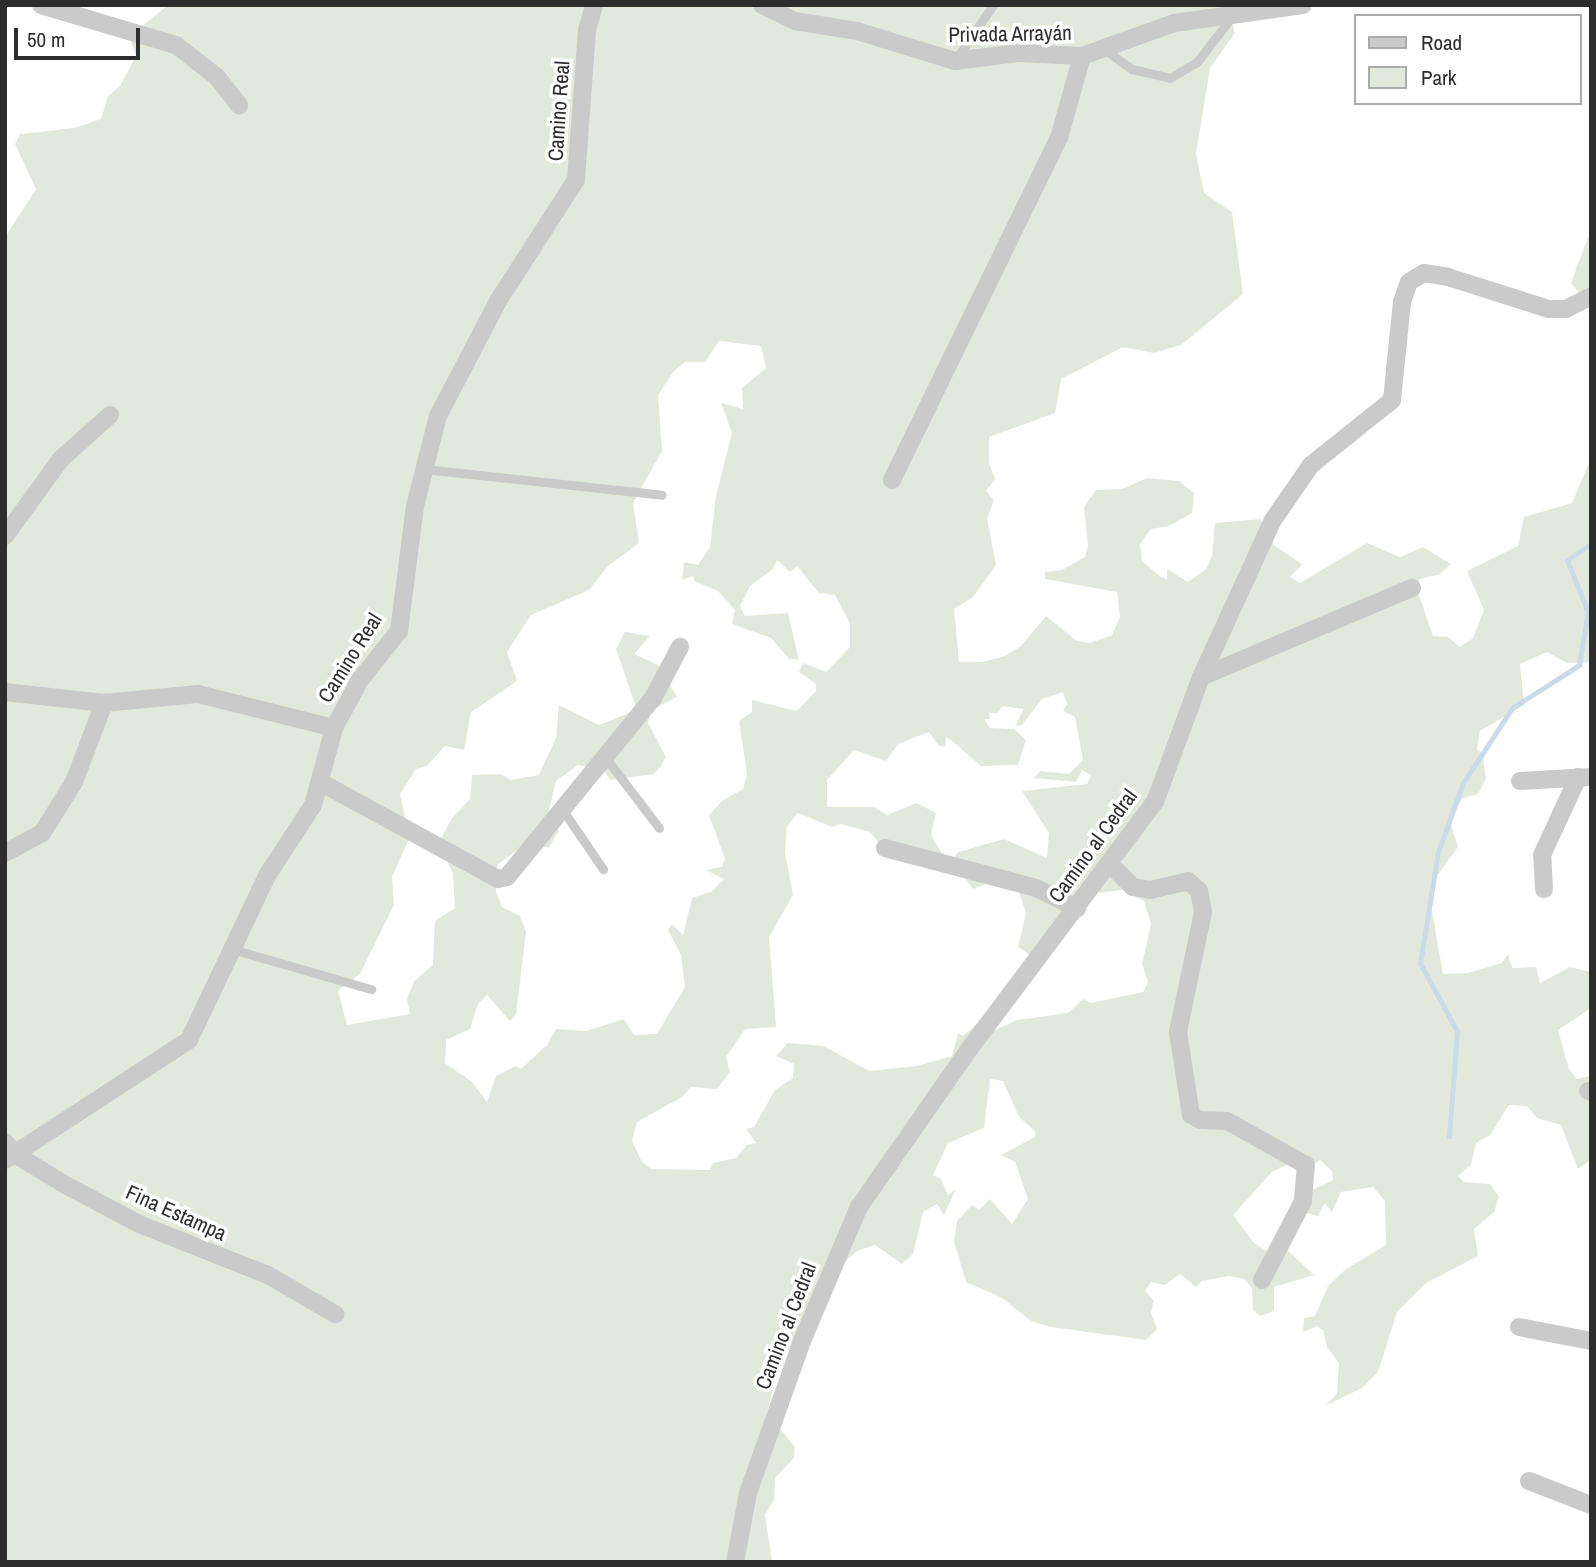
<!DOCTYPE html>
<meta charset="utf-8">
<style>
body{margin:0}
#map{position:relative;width:1596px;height:1567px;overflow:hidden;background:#fff;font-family:"Archivo Narrow",sans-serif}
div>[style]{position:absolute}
.green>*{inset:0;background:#e2e9dc}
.stream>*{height:5px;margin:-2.5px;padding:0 2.5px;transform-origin:2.5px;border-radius:2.5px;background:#c9dae8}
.lane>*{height:9px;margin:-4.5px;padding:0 4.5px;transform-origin:4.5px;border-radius:4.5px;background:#cacaca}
.street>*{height:18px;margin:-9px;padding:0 9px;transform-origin:9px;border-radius:9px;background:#cacaca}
span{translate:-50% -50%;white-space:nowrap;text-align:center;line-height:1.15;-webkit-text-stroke:7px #fff;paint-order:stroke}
.street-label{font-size:21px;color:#2d2d2d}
.frame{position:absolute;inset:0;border:7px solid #2d2d2d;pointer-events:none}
.legend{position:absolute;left:1354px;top:14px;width:228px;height:91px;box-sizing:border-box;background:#fff;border:2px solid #ababab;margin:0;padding:9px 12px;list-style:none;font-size:21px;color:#2d2d2d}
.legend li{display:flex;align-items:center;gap:14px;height:35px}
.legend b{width:35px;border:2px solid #ababab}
.scale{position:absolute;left:14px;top:28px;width:126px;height:32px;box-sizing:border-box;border:4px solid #2d2d2d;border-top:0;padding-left:9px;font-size:21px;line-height:24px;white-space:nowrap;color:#2d2d2d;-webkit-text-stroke:5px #fff;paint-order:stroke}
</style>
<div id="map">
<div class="green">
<div style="clip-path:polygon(evenodd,168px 5px,1227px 5px,1235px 33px,1210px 68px,1196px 154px,1204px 193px,1232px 212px,1243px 294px,1181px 345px,1154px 353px,1123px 347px,1061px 379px,1055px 413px,989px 437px,989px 463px,995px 479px,986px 491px,994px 500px,987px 519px,996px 565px,973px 597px,954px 609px,959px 662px,982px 662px,1005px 656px,1021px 646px,1046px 616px,1077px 641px,1090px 643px,1112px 635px,1120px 617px,1117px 592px,1045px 579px,1045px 572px,1062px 570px,1085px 557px,1088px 545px,1084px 507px,1096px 490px,1122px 489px,1147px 478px,1179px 481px,1194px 493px,1192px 513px,1169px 526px,1151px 529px,1140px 544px,1142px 561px,1161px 577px,1167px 579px,1167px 569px,1188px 582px,1206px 569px,1212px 556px,1215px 523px,1261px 519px,1274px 545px,1302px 564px,1290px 577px,1300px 583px,1367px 543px,1400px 557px,1423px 547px,1451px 564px,1440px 574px,1420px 579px,1416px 586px,1433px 636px,1448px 637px,1460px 647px,1473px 638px,1484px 610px,1467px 571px,1518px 546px,1524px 517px,1572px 503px,1591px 458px,1591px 662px,1567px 663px,1547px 652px,1520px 664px,1524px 705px,1480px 731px,1477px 750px,1482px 753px,1486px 779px,1478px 794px,1463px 798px,1449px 818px,1458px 847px,1437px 876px,1430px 899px,1443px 974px,1468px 973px,1502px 963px,1508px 954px,1512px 968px,1536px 967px,1540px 983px,1570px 967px,1591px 972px,1591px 1008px,1558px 1030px,1569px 1069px,1577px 1079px,1591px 1076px,1591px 1160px,1578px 1169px,1561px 1125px,1537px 1118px,1527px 1106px,1509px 1105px,1490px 1135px,1476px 1143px,1471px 1165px,1458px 1176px,1464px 1182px,1490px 1184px,1499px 1197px,1494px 1212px,1474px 1229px,1478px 1256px,1426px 1283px,1397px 1312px,1378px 1372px,1362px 1388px,1325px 1406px,1337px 1394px,1339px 1363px,1327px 1347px,1323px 1330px,1317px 1326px,1303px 1332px,1304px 1318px,1315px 1316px,1328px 1286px,1346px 1269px,1386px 1245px,1385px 1201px,1373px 1187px,1341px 1192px,1332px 1212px,1325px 1203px,1318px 1216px,1304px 1212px,1310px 1191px,1333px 1180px,1332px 1171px,1320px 1160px,1311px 1167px,1297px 1160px,1272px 1172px,1233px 1215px,1254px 1243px,1267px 1251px,1282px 1245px,1314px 1275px,1274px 1287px,1274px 1311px,1260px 1316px,1253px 1310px,1252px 1288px,1244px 1279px,1229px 1276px,1202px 1281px,1196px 1287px,1180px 1274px,1165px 1285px,1151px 1282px,1145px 1291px,1154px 1301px,1151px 1313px,1157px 1329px,1146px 1340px,1051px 1327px,1031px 1321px,1002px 1298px,966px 1282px,954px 1241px,957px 1221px,972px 1205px,979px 1210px,990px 1199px,1012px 1224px,1028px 1199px,1015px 1162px,1001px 1155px,1035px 1137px,1035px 1131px,1019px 1117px,1003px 1081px,990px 1079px,984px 1128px,948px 1143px,933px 1175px,941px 1179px,948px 1195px,956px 1189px,944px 1215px,937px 1204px,923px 1212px,913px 1254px,902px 1264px,875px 1245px,857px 1251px,833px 1272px,778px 1369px,767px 1413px,795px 1447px,794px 1458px,775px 1478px,774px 1500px,765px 1515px,772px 1562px,5px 1562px,5px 237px,36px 189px,15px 144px,20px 134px,74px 128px,101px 119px,108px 96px,120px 86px,136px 56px,128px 32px,139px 29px,168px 5px,719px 341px,761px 346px,766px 368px,742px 388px,743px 409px,721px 403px,732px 433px,716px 496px,710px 547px,698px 565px,684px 562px,682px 580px,693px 576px,694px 581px,718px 591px,735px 610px,732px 624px,771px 638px,789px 659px,799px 660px,788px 613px,745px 616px,740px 606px,750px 586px,773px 569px,777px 560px,790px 572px,797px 566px,819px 593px,835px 595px,850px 623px,850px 647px,826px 672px,803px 663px,799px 672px,816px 684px,816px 691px,797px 711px,752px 700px,752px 712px,739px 721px,747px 774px,743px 789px,722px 801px,709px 815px,725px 859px,722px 867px,706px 870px,724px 879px,711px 892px,692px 898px,683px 935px,672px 924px,668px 930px,681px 955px,685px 987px,657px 1034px,634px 1035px,624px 1019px,586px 1031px,556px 1029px,547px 1045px,521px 1069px,516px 1066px,496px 1076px,487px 1102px,472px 1082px,445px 1063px,446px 1040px,470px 1029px,478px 1004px,487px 995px,510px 1021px,516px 1014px,526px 932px,520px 916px,502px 907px,496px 891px,497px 865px,523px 846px,549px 847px,559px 831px,547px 819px,556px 781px,578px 765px,604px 770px,610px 780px,654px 774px,661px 766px,666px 757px,648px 723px,652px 710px,677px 697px,658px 665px,634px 654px,650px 636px,625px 632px,616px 649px,637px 710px,599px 725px,559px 705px,556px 738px,539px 775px,511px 780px,501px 774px,472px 775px,470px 799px,452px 818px,438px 844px,453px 873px,455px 908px,435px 921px,433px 965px,414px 981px,407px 1000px,410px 1014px,347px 1025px,338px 990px,360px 974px,394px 905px,392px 877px,414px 828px,405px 818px,400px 794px,416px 769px,427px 766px,445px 746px,464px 750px,471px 712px,517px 681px,507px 652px,531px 615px,589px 590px,608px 566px,639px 543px,633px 503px,662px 451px,658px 395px,674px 371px,685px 362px,705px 362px,719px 341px,168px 5px,1063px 692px,1067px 704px,1063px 711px,1075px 717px,1083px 760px,1069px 774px,1040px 771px,1034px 778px,1076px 782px,1082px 770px,1091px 775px,1087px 784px,1022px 791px,1049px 833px,1047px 858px,1004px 839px,958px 852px,952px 861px,973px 889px,999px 879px,1018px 889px,1026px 913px,1018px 947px,1034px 957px,1089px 894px,1122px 890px,1144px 901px,1151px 924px,1142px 964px,1148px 982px,1143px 992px,1091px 1003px,1083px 999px,1068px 1013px,1017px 1020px,986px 1034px,982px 1019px,963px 1036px,958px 1033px,952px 1056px,917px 1066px,869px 1071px,824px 1046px,788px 1043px,776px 1056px,794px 1064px,793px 1078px,775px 1090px,754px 1127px,746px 1129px,756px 1143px,747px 1145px,736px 1158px,713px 1163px,710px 1170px,652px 1169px,642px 1162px,632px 1141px,637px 1122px,682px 1097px,691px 1087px,717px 1089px,730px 1072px,726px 1057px,745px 1029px,776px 1027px,769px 937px,793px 895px,785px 852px,787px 826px,798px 813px,832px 827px,841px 824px,870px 832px,887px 852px,945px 859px,931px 835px,936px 813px,917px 803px,887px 815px,874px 807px,827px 807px,827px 780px,854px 750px,886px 761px,898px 744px,929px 732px,938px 745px,945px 747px,946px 737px,951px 740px,981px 766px,1018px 765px,1026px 740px,1014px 729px,990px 728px,984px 719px,990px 719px,989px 713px,998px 713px,1002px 706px,1024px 709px,1015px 726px,1022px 725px,1042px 699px,1063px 692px)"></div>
<div style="clip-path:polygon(1591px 229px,1591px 307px,1571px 283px)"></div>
</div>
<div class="stream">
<div style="left:1449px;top:1136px;width:105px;rotate:-85.6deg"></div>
<div style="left:1457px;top:1031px;width:77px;rotate:-118.6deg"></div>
<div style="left:1420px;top:963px;width:112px;rotate:-80.8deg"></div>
<div style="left:1438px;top:852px;width:73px;rotate:-70.1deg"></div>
<div style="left:1463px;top:783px;width:90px;rotate:-56.8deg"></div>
<div style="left:1512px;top:708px;width:80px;rotate:-32.7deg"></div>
<div style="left:1579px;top:665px;width:54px;rotate:-80.4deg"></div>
<div style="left:1588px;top:612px;width:56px;rotate:-112deg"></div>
<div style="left:1567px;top:560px;width:29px;rotate:-34deg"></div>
</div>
<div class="lane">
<div style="left:1104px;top:49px;width:34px;rotate:36deg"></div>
<div style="left:1132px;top:69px;width:39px;rotate:13deg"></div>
<div style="left:1170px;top:78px;width:31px;rotate:-31deg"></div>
<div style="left:1197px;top:62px;width:59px;rotate:-52.5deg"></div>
<div style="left:956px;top:59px;width:65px;rotate:-55.6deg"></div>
<div style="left:424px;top:469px;width:239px;rotate:6.2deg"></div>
<div style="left:605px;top:757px;width:89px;rotate:52.7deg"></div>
<div style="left:562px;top:809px;width:73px;rotate:55.7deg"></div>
<div style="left:232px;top:949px;width:145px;rotate:16.1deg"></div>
</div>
<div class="street">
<div style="left:41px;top:5px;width:141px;rotate:16.5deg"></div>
<div style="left:176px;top:45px;width:52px;rotate:38deg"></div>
<div style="left:217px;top:77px;width:36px;rotate:52deg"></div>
<div style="left:762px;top:5px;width:37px;rotate:26deg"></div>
<div style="left:795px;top:21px;width:63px;rotate:9.2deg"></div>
<div style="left:857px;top:31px;width:102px;rotate:17deg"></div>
<div style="left:955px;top:61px;width:64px;rotate:-7.2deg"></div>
<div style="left:1018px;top:53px;width:64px;rotate:2.7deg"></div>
<div style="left:1082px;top:56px;width:98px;rotate:-19.7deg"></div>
<div style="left:1174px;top:23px;width:130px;rotate:-7.9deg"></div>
<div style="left:892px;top:480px;width:381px;rotate:-64deg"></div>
<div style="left:1059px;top:138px;width:85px;rotate:-74.3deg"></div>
<div style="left:5px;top:536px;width:95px;rotate:-54deg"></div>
<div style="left:61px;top:459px;width:66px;rotate:-41.9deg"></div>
<div style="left:1201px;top:677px;width:229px;rotate:-22.9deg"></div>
<div style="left:5px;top:692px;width:100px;rotate:6.3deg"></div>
<div style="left:104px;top:703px;width:94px;rotate:-5.5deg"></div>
<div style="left:198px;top:694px;width:140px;rotate:14deg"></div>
<div style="left:1520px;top:781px;width:71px;rotate:-3.2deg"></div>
<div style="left:320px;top:782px;width:203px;rotate:28.6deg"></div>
<div style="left:498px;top:879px;width:9px;rotate:-13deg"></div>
<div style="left:507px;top:877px;width:231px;rotate:-50.8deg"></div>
<div style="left:653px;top:698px;width:58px;rotate:-62.1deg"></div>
<div style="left:885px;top:848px;width:156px;rotate:14.8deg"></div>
<div style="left:1036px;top:888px;width:46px;rotate:26deg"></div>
<div style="left:5px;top:853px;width:42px;rotate:-28.4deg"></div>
<div style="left:42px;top:833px;width:60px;rotate:-57.9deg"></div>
<div style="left:74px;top:782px;width:85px;rotate:-69.2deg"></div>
<div style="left:1109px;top:863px;width:34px;rotate:45deg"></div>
<div style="left:1133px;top:887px;width:17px;rotate:10deg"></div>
<div style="left:1150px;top:890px;width:39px;rotate:-13deg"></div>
<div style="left:1188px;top:881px;width:15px;rotate:42deg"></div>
<div style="left:1199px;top:891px;width:21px;rotate:79deg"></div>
<div style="left:1203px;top:912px;width:123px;rotate:101.8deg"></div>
<div style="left:1178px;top:1032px;width:84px;rotate:81.1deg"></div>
<div style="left:1191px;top:1115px;width:10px;rotate:29deg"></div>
<div style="left:1200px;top:1120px;width:27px;rotate:2deg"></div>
<div style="left:1227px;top:1121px;width:90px;rotate:29.1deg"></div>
<div style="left:1306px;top:1165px;width:36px;rotate:95deg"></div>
<div style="left:1303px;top:1201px;width:89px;rotate:117.4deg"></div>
<div style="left:1544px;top:889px;width:34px;rotate:-93deg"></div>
<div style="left:1542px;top:855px;width:86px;rotate:-65.2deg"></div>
<div style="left:1588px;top:1091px;width:3px;rotate:18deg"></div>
<div style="left:5px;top:1142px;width:16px;rotate:50deg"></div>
<div style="left:15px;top:1154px;width:55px;rotate:31.7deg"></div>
<div style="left:62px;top:1183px;width:87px;rotate:28deg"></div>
<div style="left:139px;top:1224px;width:139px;rotate:21.6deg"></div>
<div style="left:268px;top:1275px;width:78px;rotate:30.2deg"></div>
<div style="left:5px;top:1160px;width:220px;rotate:-33.1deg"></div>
<div style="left:189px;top:1040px;width:184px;rotate:-64.6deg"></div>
<div style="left:268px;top:874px;width:82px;rotate:-56.9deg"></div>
<div style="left:313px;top:805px;width:80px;rotate:-74.7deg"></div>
<div style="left:334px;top:728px;width:55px;rotate:-61.6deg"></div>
<div style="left:360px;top:680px;width:63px;rotate:-51.5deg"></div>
<div style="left:399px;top:631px;width:126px;rotate:-82.7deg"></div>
<div style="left:415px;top:506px;width:93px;rotate:-75.7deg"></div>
<div style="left:438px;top:416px;width:130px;rotate:-62.4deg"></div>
<div style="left:498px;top:301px;width:144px;rotate:-57.2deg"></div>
<div style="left:576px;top:180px;width:150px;rotate:-85.8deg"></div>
<div style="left:587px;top:30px;width:26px;rotate:-74deg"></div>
<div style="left:1519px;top:1327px;width:73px;rotate:11deg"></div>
<div style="left:1529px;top:1481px;width:66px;rotate:21.2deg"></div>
<div style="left:735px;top:1562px;width:70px;rotate:-79.3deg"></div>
<div style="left:748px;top:1493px;width:161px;rotate:-70.4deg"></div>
<div style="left:802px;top:1341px;width:146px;rotate:-67deg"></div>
<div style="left:859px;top:1207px;width:194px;rotate:-55.1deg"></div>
<div style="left:970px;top:1048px;width:308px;rotate:-53.1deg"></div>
<div style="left:1155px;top:802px;width:133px;rotate:-69.8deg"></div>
<div style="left:1201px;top:677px;width:173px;rotate:-65.4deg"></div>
<div style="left:1273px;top:520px;width:67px;rotate:-55.4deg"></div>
<div style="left:1311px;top:465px;width:104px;rotate:-38.7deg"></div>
<div style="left:1392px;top:400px;width:99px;rotate:-84.2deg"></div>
<div style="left:1402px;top:302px;width:21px;rotate:-71deg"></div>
<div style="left:1409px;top:282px;width:17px;rotate:-31deg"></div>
<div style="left:1424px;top:273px;width:24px;rotate:9deg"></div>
<div style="left:1448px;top:277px;width:106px;rotate:17.6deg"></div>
<div style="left:1549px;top:309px;width:17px"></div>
<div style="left:1566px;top:309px;width:28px;rotate:-27deg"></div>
</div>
<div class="street-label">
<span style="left:1010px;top:34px;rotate:-1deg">Privada Arrayán</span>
<span style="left:559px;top:111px;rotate:-86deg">Camino Real</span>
<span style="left:350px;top:658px;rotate:-58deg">Camino Real</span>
<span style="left:1093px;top:846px;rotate:-54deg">Camino al Cedral</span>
<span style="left:176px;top:1213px;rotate:24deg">Fina Estampa</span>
<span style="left:786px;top:1326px;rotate:-69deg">Camino al Cedral</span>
</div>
<div class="frame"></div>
<ul class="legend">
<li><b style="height:9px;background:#cacaca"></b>Road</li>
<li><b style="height:19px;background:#e2e9dc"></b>Park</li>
</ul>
<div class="scale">50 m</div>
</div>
